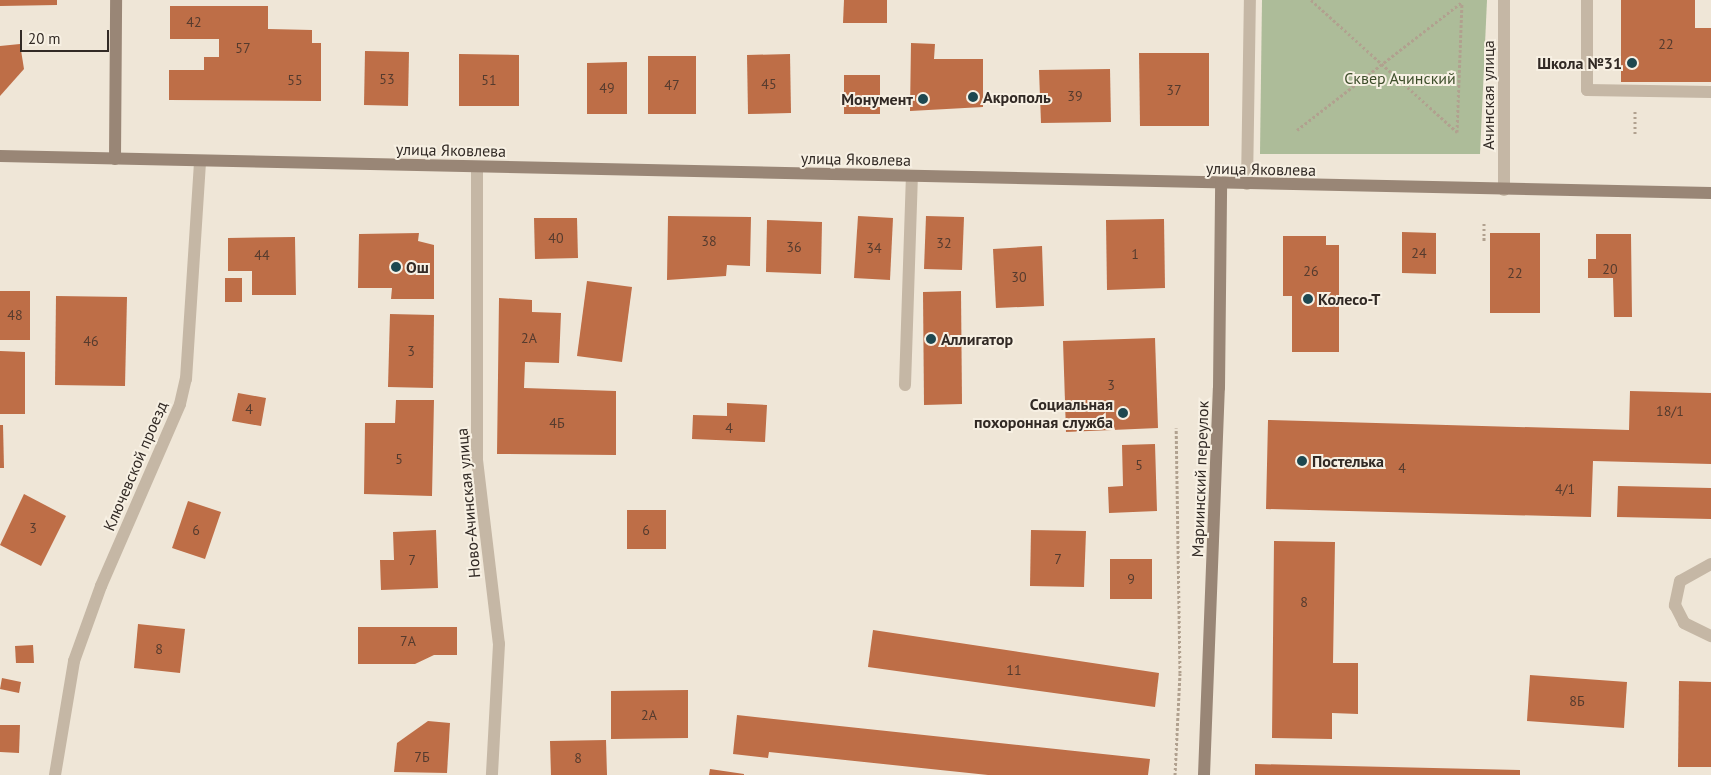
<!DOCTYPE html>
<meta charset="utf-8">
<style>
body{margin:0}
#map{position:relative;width:1711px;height:775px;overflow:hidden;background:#efe6d7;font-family:"PT Sans",sans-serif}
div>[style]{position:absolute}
.green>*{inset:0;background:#adbc99}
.building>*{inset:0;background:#be6e47}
.path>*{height:3px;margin-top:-1.5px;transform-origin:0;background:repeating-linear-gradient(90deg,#b1a18f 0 2.5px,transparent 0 5px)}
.lane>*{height:12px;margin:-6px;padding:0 6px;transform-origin:6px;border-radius:6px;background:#c5b7a5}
.street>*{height:12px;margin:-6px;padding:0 6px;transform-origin:6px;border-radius:6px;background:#c5b7a5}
.secondary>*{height:12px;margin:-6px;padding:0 6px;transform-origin:6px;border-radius:6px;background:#998676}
.dots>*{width:14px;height:14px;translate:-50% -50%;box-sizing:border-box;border:2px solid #f7f0e3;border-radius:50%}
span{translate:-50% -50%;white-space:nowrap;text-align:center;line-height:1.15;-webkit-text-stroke:4px #f7f0e3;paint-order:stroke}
.number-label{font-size:14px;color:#553b2e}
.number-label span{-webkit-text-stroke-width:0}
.poi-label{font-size:16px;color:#322a25;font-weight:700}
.right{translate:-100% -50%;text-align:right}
.left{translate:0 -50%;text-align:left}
.park-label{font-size:16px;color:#3e4e2b}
.street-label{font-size:16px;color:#322a25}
.scale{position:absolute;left:20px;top:30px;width:89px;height:22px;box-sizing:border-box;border:2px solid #322a25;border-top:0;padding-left:6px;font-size:15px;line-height:18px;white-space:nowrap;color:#322a25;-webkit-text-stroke:4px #f7f0e3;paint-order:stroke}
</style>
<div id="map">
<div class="green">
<div style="clip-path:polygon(1262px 0,1487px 0,1480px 154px,1260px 154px)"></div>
</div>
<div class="building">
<div style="clip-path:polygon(0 0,57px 0,57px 5px,0 6px)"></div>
<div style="clip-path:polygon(844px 0,887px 0,887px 23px,843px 23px)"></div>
<div style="clip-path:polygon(1621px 0,1695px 0,1695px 28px,1711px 28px,1711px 82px,1621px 82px)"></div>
<div style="clip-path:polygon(170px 6px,268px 6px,268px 29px,312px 30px,312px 43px,321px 43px,321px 101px,169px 100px,169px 70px,204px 70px,204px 57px,219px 57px,219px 39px,170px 39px)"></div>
<div style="clip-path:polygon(911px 43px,935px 44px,934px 59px,983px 59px,983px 107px,910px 111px)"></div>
<div style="clip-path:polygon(20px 44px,24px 69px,0 96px,0 46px)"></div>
<div style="clip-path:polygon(365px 51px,409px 52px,408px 106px,364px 105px)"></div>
<div style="clip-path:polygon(1139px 53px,1209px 53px,1209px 126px,1140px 126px)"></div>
<div style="clip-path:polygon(459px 54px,519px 55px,519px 106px,459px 106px)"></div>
<div style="clip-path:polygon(790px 54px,791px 113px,748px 114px,747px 55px)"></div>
<div style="clip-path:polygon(648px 56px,696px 56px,696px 114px,648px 114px)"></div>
<div style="clip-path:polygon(627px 62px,627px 114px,587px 114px,587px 63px)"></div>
<div style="clip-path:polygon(1110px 69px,1111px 122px,1041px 123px,1039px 70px)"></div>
<div style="clip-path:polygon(844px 75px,880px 75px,880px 114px,844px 114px)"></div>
<div style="clip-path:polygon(668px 216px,751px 217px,750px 266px,727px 265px,726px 276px,667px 280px)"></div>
<div style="clip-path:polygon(858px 216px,893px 218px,890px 280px,854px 278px)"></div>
<div style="clip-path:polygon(926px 216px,964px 217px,962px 270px,924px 269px)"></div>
<div style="clip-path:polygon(534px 218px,577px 218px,578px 258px,535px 259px)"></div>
<div style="clip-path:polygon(1164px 219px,1165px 288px,1107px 290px,1106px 220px)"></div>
<div style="clip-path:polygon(767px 220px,822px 222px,821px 274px,766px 272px)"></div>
<div style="clip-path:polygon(1402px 232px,1436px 233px,1436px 274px,1402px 273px)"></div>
<div style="clip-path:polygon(419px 233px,418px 241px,434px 245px,434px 299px,391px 299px,392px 288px,358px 288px,359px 234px)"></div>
<div style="clip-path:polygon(1490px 233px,1540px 233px,1540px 313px,1490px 313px)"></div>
<div style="clip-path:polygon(1596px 234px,1631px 234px,1632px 317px,1614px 317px,1613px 278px,1588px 278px,1588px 259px,1596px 259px)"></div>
<div style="clip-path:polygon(1283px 236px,1326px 236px,1326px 245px,1339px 245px,1339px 352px,1292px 352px,1292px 296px,1283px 296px)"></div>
<div style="clip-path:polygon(295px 237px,296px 295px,252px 295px,252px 271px,228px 271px,228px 238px)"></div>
<div style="clip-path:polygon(1042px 246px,1044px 306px,996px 308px,993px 249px)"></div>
<div style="clip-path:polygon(225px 278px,242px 278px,242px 302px,225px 302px)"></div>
<div style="clip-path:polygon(587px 281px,632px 287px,622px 362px,577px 356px)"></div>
<div style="clip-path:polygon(0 291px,30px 291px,30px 340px,0 340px)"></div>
<div style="clip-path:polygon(961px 291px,962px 404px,924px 405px,923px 292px)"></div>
<div style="clip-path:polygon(56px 296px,127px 297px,125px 386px,55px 385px)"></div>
<div style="clip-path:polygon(499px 298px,532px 300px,532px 312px,561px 313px,559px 363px,525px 362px,524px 388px,616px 391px,616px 455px,497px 454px)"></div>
<div style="clip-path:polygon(390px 314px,434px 315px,433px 388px,388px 387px)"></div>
<div style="clip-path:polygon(1155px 338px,1158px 428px,1066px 432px,1063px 341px)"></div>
<div style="clip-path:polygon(0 351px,25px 352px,25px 414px,0 414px)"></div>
<div style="clip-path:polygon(1630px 391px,1711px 393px,1711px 464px,1593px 461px,1591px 517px,1266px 509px,1268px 420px,1629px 430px)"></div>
<div style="clip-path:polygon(238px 393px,266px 398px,261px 426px,232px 421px)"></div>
<div style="clip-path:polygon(396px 400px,434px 400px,432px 496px,364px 494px,365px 423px,395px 423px)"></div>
<div style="clip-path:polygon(727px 403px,767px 405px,765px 442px,692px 439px,693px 415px,727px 416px)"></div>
<div style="clip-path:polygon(0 425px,3px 425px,4px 468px,0 468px)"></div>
<div style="clip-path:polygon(1155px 444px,1157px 511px,1109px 513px,1108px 487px,1123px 486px,1122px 445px)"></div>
<div style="clip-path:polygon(1618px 486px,1711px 488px,1711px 519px,1617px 517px)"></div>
<div style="clip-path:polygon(24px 494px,66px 516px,41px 566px,0 545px)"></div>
<div style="clip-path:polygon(188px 501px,221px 512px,205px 559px,172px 548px)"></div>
<div style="clip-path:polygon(627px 510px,666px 510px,666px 549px,627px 549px)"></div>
<div style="clip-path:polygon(436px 530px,438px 588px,381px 590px,380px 560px,394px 560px,393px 532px)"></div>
<div style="clip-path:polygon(1031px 530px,1086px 531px,1084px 587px,1030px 586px)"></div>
<div style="clip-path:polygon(1274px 541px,1335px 542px,1333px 663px,1358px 663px,1358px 714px,1332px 713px,1332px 739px,1272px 738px)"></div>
<div style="clip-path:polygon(1110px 559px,1152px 559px,1152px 599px,1110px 599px)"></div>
<div style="clip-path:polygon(138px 624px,185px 629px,180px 673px,134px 668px)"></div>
<div style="clip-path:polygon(358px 627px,457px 627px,457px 655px,434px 655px,415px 664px,358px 664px)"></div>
<div style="clip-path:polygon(873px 630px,1159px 673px,1155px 707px,868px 667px)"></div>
<div style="clip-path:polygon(33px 645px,34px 663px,16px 663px,15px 646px)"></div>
<div style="clip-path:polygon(1530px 675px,1627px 682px,1624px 728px,1527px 721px)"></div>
<div style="clip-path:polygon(2px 678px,21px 682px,19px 693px,0 689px)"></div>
<div style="clip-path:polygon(1679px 681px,1711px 682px,1711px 767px,1678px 767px)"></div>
<div style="clip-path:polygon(688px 690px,688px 738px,611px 739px,611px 691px)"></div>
<div style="clip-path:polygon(737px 715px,1150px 759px,1148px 775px,988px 775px,769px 752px,768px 758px,733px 754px)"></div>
<div style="clip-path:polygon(428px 721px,450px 723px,447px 773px,394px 772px,397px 743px)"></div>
<div style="clip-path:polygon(0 725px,20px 725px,19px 753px,0 752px)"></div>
<div style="clip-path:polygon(606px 740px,607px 775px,551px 775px,550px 741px)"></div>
<div style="clip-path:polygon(1255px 764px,1520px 770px,1520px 775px,1255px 775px)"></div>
<div style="clip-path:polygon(710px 769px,744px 774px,744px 775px,709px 775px)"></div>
</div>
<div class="path">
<div style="left:1311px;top:0;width:197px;rotate:42.1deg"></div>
<div style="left:1635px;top:111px;width:25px;rotate:90deg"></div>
<div style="left:1297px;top:130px;width:209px;rotate:-37.8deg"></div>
<div style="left:1457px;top:132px;width:129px;rotate:-87.8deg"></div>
<div style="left:1484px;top:223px;width:19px;rotate:90deg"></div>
<div style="left:1175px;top:775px;width:102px;rotate:-87.2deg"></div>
<div style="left:1180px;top:673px;width:245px;rotate:-90.9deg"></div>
</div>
<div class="lane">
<div style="left:1587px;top:0;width:90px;rotate:90deg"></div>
<div style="left:1587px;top:90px;width:124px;rotate:0.9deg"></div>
<div style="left:1247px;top:184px;width:184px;rotate:-89.1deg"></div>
<div style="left:905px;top:385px;width:208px;rotate:-88.1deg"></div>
<div style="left:1711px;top:564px;width:35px;rotate:151deg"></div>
<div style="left:1680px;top:581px;width:25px;rotate:102deg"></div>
<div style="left:1675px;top:605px;width:20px;rotate:63deg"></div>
<div style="left:1684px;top:623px;width:30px;rotate:26deg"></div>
</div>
<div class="street">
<div style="left:477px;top:167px;width:293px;rotate:90deg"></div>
<div style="left:477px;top:460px;width:185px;rotate:83.2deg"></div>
<div style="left:499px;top:644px;width:131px;rotate:93.1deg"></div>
<div style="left:1504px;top:190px;width:190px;rotate:-90deg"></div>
<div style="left:55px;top:775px;width:116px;rotate:-80.5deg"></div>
<div style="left:74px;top:661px;width:80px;rotate:-70.2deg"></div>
<div style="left:101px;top:586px;width:198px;rotate:-66.5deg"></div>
<div style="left:180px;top:404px;width:26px;rotate:-77deg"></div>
<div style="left:186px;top:379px;width:218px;rotate:-86.3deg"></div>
</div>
<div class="secondary">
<div style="left:0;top:156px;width:1711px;rotate:1.24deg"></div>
<div style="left:115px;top:159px;width:159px;rotate:-89.6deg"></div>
<div style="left:1204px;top:775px;width:387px;rotate:-87.8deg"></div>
<div style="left:1219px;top:388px;width:204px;rotate:-89.4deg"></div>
</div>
<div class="dots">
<div style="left:1632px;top:63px;background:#1e4850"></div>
<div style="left:973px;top:97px;background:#1e4850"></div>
<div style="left:923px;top:99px;background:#1e4850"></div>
<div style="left:396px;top:267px;background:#1e4850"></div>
<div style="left:1308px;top:299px;background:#1e4850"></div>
<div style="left:931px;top:339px;background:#1e4850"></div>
<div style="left:1123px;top:413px;background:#1e4850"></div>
<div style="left:1302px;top:461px;background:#1e4850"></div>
</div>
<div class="number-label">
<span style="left:194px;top:22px">42</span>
<span style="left:1666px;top:44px">22</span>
<span style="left:243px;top:48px">57</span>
<span style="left:387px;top:79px">53</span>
<span style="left:295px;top:80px">55</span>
<span style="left:489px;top:80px">51</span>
<span style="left:769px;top:84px">45</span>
<span style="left:672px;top:85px">47</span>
<span style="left:607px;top:88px">49</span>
<span style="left:1174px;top:90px">37</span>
<span style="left:1075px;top:96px">39</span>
<span style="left:556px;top:238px">40</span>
<span style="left:709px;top:241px">38</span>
<span style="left:944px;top:243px">32</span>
<span style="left:794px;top:247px">36</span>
<span style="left:874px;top:248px">34</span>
<span style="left:1419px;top:253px">24</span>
<span style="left:1135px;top:254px">1</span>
<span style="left:262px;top:255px">44</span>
<span style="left:1610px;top:269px">20</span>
<span style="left:1311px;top:271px">26</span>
<span style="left:1515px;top:273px">22</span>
<span style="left:1019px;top:277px">30</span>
<span style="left:15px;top:315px">48</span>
<span style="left:529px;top:338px">2А</span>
<span style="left:91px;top:341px">46</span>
<span style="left:411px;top:351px">3</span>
<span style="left:1111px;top:385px">3</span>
<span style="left:249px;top:409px">4</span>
<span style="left:1670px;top:411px">18/1</span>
<span style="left:557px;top:423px">4Б</span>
<span style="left:729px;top:428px">4</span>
<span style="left:399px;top:459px">5</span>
<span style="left:1139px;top:465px">5</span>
<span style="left:1402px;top:468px">4</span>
<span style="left:1565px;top:489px">4/1</span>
<span style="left:33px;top:528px">3</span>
<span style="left:196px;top:530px">6</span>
<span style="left:646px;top:530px">6</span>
<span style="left:1058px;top:559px">7</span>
<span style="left:412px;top:560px">7</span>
<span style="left:1131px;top:579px">9</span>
<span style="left:1304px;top:602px">8</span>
<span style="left:408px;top:641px">7А</span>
<span style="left:159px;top:649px">8</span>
<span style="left:1014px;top:670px">11</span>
<span style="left:1577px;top:701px">8Б</span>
<span style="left:649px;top:715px">2А</span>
<span style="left:422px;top:757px">7Б</span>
<span style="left:578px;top:758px">8</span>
</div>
<div class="poi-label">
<span class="right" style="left:1622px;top:63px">Школа №31</span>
<span class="left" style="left:983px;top:97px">Акрополь</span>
<span class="right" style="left:913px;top:99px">Монумент</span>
<span class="left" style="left:406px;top:267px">Ош</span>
<span class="left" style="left:1318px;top:299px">Колесо-Т</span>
<span class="left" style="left:941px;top:339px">Аллигатор</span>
<span class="right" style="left:1113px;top:413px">Социальная<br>похоронная служба</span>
<span class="left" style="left:1312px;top:461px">Постелька</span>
</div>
<div class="park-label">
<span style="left:1400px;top:78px">Сквер Ачинский</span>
</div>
<div class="street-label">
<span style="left:1488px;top:95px;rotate:-90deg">Ачинская улица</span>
<span style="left:451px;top:150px;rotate:1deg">улица Яковлева</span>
<span style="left:856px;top:159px;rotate:1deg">улица Яковлева</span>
<span style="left:1261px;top:169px;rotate:1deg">улица Яковлева</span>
<span style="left:135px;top:466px;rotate:-67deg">Ключевской проезд</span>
<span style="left:1200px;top:479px;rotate:-88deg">Мариинский переулок</span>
<span style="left:468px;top:503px;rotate:-95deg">Ново-Ачинская улица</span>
</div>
<div class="scale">20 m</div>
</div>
